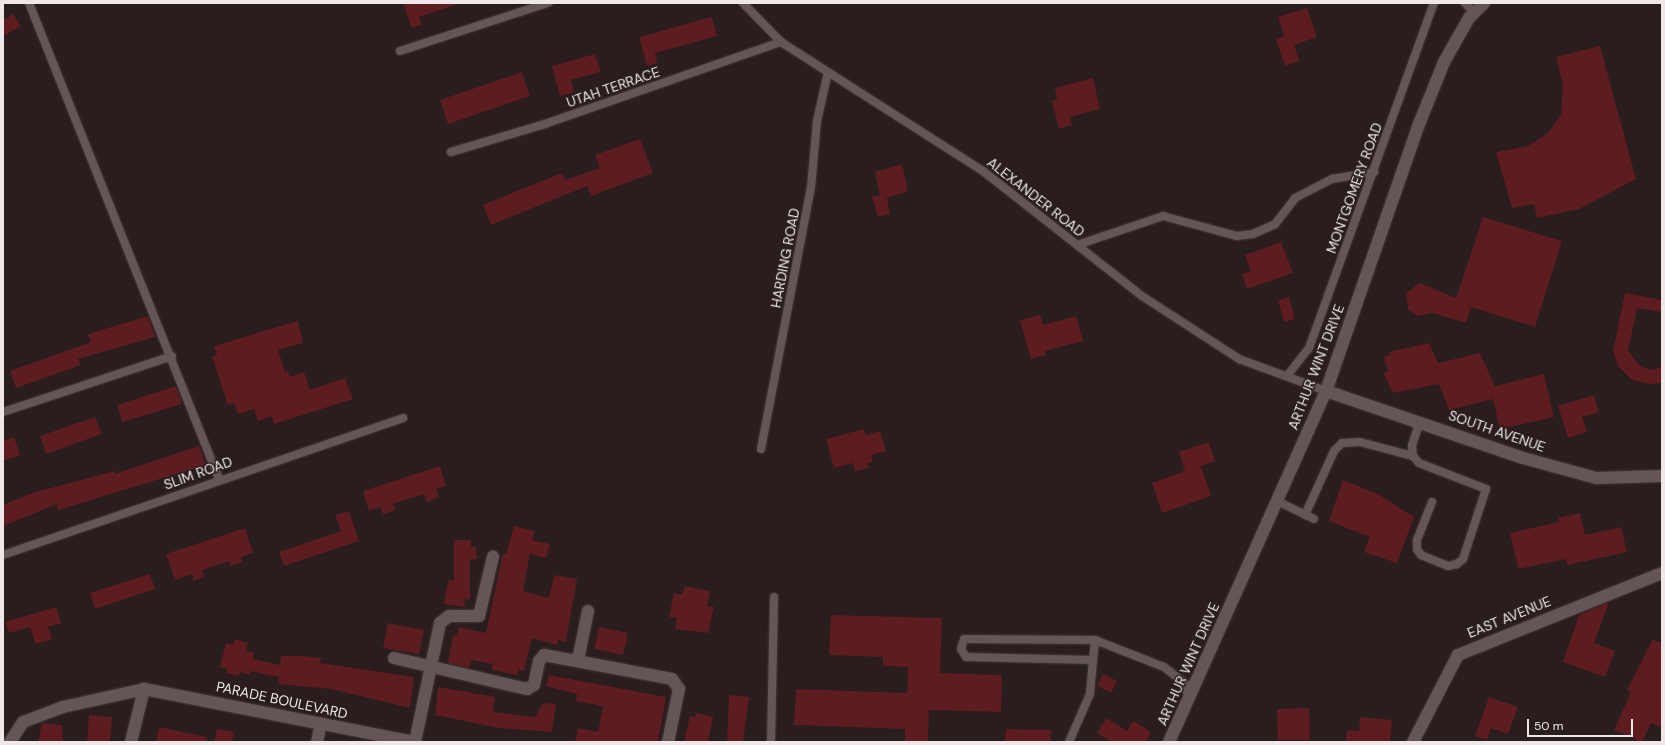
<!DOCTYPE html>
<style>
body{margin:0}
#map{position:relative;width:1665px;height:745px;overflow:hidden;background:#291d1d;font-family:"DM Sans",sans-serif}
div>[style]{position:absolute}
.building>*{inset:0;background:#5d1c1f}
.roads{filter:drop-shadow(0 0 1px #423838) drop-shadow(0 0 1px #423838)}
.lane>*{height:8px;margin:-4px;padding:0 4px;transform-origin:4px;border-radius:4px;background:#645656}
.street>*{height:12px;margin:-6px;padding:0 6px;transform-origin:6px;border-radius:6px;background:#645656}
.secondary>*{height:12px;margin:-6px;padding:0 6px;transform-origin:6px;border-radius:6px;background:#645656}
span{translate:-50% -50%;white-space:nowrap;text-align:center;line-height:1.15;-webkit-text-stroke:3px #291d1d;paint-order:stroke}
.street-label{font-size:14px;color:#f0e8e8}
.frame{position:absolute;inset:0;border:4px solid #f0e8e8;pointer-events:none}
.scale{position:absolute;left:1527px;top:719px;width:106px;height:18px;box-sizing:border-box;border:2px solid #f0e8e8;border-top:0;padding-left:5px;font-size:12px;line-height:14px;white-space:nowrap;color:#f0e8e8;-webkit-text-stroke:3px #291d1d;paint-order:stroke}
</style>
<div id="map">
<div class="building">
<div style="clip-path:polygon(403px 3px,455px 3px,455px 5px,419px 17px,422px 25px,412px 28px)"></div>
<div style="clip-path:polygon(1307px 8px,1317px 37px,1294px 45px,1299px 61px,1285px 66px,1276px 39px,1284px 36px,1278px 17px)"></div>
<div style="clip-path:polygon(13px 14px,21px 26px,3px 36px,3px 20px)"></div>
<div style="clip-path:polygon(712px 17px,717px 36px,655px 53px,657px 63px,647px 66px,639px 37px)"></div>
<div style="clip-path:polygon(1600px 46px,1636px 179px,1579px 209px,1537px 218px,1534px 204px,1512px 208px,1496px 152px,1528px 146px,1548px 133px,1561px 114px,1563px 85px,1556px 57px)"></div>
<div style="clip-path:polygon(595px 54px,601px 72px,571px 80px,574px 92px,560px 96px,552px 66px)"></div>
<div style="clip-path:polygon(522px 72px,530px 96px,448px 124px,440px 100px)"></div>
<div style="clip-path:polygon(1093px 78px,1100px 109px,1070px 117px,1072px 125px,1059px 129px,1052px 101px,1057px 99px,1055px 88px)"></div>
<div style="clip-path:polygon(640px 139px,653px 173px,591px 196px,587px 186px,491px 225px,483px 205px,562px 173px,565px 180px,600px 168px,595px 155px)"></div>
<div style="clip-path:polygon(902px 164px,908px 191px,887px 198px,890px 214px,878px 217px,872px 197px,880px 195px,875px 172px)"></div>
<div style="clip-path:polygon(1483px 217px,1562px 241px,1535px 327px,1471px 307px,1466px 323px,1432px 313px,1417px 316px,1408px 309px,1406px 293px,1420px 283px,1456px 298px)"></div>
<div style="clip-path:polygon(1281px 242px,1293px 273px,1247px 289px,1242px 274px,1251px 271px,1245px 255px)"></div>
<div style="clip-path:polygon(1625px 293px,1662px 300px,1662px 312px,1637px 308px,1628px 351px,1641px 367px,1654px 370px,1662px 366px,1662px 383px,1650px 384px,1632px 380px,1618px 366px,1613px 351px)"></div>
<div style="clip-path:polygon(1289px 297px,1295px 319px,1284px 322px,1278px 300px)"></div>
<div style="clip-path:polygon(1040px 315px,1043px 325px,1076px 316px,1083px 341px,1045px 351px,1046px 355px,1031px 359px,1020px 320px)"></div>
<div style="clip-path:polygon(148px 316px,155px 337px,78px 359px,81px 365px,16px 388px,10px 371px,91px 342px,88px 334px)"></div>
<div style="clip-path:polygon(298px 321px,303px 343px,278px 350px,285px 372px,288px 371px,290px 377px,304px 372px,310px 390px,345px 378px,353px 399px,274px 424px,272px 416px,258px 421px,254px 409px,238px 414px,234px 403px,228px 405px,212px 356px,217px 355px,214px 346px)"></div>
<div style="clip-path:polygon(1429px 343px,1438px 363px,1480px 353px,1495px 386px,1544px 374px,1554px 417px,1500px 429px,1493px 399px,1449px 410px,1439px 384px,1393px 393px,1383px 373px,1388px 372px,1384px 356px,1390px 355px,1389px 352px)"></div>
<div style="clip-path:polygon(176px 386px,182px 404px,122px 422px,117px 405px)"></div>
<div style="clip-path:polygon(1594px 395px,1599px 412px,1582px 417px,1587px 432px,1568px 438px,1558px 406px)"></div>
<div style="clip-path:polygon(95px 417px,102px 434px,46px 454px,40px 436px)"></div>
<div style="clip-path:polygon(864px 429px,866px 435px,880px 431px,886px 451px,871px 455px,873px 462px,867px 463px,869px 468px,855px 471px,853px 463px,834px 468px,826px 439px)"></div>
<div style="clip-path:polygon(14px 437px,20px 455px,3px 461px,3px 441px)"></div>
<div style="clip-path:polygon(1209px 442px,1215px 461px,1201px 466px,1211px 496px,1162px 513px,1152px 483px,1185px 471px,1179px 452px)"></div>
<div style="clip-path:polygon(199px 446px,206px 465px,58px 510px,57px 504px,3px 526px,3px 505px,32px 493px,115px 471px,115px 474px)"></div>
<div style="clip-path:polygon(440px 466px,446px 486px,436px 489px,439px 497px,427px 502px,424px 494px,393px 504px,396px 510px,383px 514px,380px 507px,369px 511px,363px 491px)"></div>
<div style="clip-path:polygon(1343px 480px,1378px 494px,1414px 517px,1397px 563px,1364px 552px,1370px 537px,1329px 521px)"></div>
<div style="clip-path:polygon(349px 511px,359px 541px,284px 566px,279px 552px,341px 531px,335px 515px)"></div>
<div style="clip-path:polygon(1580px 513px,1585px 535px,1621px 527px,1627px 552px,1567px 565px,1566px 559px,1518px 569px,1510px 533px,1559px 522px,1558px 518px)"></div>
<div style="clip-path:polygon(514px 526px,535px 531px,532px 540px,550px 544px,546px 558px,530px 554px,523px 591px,549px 598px,554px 575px,577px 579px,566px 642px,558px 640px,557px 645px,532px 638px,524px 671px,519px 670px,517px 675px,492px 670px,493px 664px,471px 660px,469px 668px,448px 663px,453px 635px,457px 636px,459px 627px,486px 633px,503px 553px,506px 554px)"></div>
<div style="clip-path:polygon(245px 528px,253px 553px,241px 557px,243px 562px,231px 566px,229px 561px,202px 570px,204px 577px,194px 581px,192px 574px,175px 580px,166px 554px)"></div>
<div style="clip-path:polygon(454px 540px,471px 540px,471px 547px,476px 547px,477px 559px,470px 560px,470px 600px,465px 599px,464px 607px,444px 604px,448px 580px,454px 581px)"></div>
<div style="clip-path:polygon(150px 574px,155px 589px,95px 609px,90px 593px)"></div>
<div style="clip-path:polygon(685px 586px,710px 591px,707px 606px,714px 607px,708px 633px,675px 629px,677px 618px,669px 617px,674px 593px,682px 595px)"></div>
<div style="clip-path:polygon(1609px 602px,1594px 643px,1615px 651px,1605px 677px,1563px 662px,1579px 615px)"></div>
<div style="clip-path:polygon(56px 607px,61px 623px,48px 627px,52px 639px,36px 644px,30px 627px,9px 633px,5px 622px)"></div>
<div style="clip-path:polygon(831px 615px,942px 618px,940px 673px,1002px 675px,1001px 712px,929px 710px,928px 742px,905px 742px,905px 729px,794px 725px,796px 689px,907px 693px,908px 667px,883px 666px,883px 657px,829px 655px)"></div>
<div style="clip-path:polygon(388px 623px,424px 630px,419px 654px,383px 648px)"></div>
<div style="clip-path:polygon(599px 627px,628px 633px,623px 655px,594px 649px)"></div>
<div style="clip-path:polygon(235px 639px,248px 643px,246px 651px,254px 653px,253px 659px,280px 665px,281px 656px,305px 656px,321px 658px,320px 663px,414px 677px,410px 708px,331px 689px,278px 684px,279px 677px,251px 671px,250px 675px,240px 672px,239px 676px,226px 673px,227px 669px,220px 667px,226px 643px,233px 645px)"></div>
<div style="clip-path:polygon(1653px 639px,1662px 643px,1662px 728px,1651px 723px,1642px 742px,1614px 730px,1631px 692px,1627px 690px)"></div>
<div style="clip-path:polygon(1103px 674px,1117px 681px,1111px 693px,1097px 686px)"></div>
<div style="clip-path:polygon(549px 675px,666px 697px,658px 742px,575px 742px,578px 728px,598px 732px,603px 706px,576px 701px,577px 694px,546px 686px)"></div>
<div style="clip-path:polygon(438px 687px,495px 697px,493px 712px,535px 717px,543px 703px,556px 704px,552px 732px,499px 728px,435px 715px)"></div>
<div style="clip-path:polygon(729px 695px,749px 697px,743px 742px,727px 742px)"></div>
<div style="clip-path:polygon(1489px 697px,1518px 707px,1508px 734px,1491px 728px,1487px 740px,1475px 736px)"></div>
<div style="clip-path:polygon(1309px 708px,1310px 740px,1278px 740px,1277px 709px)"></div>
<div style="clip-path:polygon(696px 713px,713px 717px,708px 742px,684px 742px,690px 716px,695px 717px)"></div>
<div style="clip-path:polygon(89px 715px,112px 717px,110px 742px,87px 742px)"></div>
<div style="clip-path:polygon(1360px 717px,1392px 720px,1390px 742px,1346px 742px,1347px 730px,1359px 731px)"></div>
<div style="clip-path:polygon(1106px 718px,1127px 731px,1133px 721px,1151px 732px,1146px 742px,1112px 742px,1097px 733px)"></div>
<div style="clip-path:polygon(42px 723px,62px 725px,63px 742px,38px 742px)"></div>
<div style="clip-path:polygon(159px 727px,207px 737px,206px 742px,156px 742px)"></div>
<div style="clip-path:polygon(217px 729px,234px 732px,232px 742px,214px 742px)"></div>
<div style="clip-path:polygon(1006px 729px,1051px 730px,1051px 742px,1005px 742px)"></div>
</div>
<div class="roads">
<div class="lane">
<div style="left:29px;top:3px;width:513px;rotate:68.24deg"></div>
<div style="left:743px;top:3px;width:54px;rotate:45.7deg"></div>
<div style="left:781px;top:42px;width:240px;rotate:32.6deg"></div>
<div style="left:983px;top:171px;width:202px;rotate:38.2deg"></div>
<div style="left:1142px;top:296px;width:116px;rotate:33deg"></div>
<div style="left:1239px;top:359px;width:93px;rotate:20.2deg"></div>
<div style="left:1465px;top:3px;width:13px;rotate:48deg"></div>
<div style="left:400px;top:51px;width:156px;rotate:-18deg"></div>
<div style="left:451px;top:152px;width:98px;rotate:-16.6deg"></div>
<div style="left:545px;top:124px;width:250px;rotate:-19.2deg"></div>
<div style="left:1077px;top:245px;width:91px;rotate:-18.6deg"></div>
<div style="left:1163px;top:216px;width:77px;rotate:15.1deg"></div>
<div style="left:1237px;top:236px;width:16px;rotate:-7deg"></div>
<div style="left:1253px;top:234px;width:24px;rotate:-24deg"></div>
<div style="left:1275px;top:224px;width:33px;rotate:-52deg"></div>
<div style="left:1295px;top:198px;width:42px;rotate:-27.2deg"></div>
<div style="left:1332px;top:179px;width:43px;rotate:-9.5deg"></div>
<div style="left:1287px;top:376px;width:36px;rotate:-52deg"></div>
<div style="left:1309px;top:348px;width:367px;rotate:-70.1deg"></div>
<div style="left:3px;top:412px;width:178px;rotate:-18.3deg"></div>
<div style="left:1420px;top:421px;width:26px;rotate:108deg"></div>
<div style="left:1412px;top:446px;width:10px;rotate:84deg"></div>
<div style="left:1413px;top:456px;width:9px;rotate:49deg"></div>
<div style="left:1419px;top:463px;width:72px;rotate:21.2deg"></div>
<div style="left:1486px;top:489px;width:74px;rotate:108.2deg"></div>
<div style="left:1463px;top:559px;width:8px;rotate:140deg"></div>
<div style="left:1457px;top:564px;width:9px;rotate:167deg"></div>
<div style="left:1448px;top:566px;width:29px;rotate:-158deg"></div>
<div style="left:1421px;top:555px;width:7px;rotate:-124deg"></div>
<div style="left:1417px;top:549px;width:9px;rotate:-90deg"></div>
<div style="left:1417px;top:540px;width:41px;rotate:-68.5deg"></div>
<div style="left:761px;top:449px;width:266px;rotate:-79.2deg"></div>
<div style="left:811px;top:188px;width:67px;rotate:-84.9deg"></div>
<div style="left:817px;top:121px;width:50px;rotate:-77.3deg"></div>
<div style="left:1277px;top:501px;width:41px;rotate:25.9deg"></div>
<div style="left:1305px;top:515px;width:70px;rotate:-65.6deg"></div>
<div style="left:1334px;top:451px;width:11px;rotate:-45deg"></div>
<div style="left:1342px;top:443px;width:18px;rotate:-3deg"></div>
<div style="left:1360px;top:442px;width:55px;rotate:14.8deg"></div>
<div style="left:3px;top:555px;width:423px;rotate:-18.9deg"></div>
<div style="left:1093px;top:660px;width:20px;rotate:-84deg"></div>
<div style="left:771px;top:742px;width:145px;rotate:-88.8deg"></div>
<div style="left:1069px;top:742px;width:52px;rotate:-66.4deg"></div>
<div style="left:1090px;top:694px;width:34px;rotate:-85deg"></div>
<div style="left:1093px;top:660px;width:127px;rotate:-178.6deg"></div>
<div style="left:966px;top:657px;width:9px;rotate:-122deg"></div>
<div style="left:961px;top:649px;width:10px;rotate:-73deg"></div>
<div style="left:964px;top:639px;width:131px;rotate:0.4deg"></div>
<div style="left:1095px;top:640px;width:74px;rotate:21.4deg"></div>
<div style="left:1164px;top:667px;width:28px;rotate:38deg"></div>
<div style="left:1186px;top:684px;width:14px;rotate:82deg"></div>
</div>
<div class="street">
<div style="left:1326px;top:391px;width:208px;rotate:18.8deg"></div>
<div style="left:1523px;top:458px;width:76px;rotate:15.3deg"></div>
<div style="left:1596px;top:478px;width:66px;rotate:-1.7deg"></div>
<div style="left:394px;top:658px;width:137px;rotate:13.1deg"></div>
<div style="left:527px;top:689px;width:8px;rotate:-30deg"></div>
<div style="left:534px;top:685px;width:25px;rotate:-78deg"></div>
<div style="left:539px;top:661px;width:8px;rotate:-50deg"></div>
<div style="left:544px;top:655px;width:130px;rotate:10.6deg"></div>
<div style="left:672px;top:679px;width:12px;rotate:55deg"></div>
<div style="left:679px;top:689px;width:54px;rotate:101.7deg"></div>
<div style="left:578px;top:660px;width:50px;rotate:-78.5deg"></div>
<div style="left:10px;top:742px;width:24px;rotate:-57deg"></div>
<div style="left:23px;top:722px;width:43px;rotate:-20.6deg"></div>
<div style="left:63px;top:707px;width:83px;rotate:-12.5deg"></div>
<div style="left:144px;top:689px;width:275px;rotate:11.1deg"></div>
<div style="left:131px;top:742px;width:55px;rotate:-76.2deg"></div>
<div style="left:317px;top:742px;width:19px;rotate:-78deg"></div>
<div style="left:415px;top:742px;width:122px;rotate:-78.1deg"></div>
<div style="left:440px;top:623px;width:11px;rotate:-38deg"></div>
<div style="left:449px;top:616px;width:30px"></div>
<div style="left:479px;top:616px;width:61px;rotate:-76.7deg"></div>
<div style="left:1413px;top:742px;width:98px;rotate:-62.7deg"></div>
<div style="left:1458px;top:655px;width:220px;rotate:-21.9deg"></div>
</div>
<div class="secondary">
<div style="left:1169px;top:742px;width:385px;rotate:-65.9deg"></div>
<div style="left:1326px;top:391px;width:283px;rotate:-70.8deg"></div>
<div style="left:1419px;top:124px;width:67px;rotate:-68deg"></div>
<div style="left:1444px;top:62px;width:51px;rotate:-60.4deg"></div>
<div style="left:1469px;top:18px;width:21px;rotate:-45deg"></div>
</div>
</div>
<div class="street-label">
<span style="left:613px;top:87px;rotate:-19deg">UTAH TERRACE</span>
<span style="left:1354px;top:188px;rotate:-70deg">MONTGOMERY ROAD</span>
<span style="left:1036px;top:197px;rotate:38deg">ALEXANDER ROAD</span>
<span style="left:785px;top:258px;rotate:-79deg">HARDING ROAD</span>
<span style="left:1316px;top:367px;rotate:-69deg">ARTHUR WINT DRIVE</span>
<span style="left:1497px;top:431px;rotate:19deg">SOUTH AVENUE</span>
<span style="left:198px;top:473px;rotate:-20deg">SLIM ROAD</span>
<span style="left:1509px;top:617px;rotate:-22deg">EAST AVENUE</span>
<span style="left:1188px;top:664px;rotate:-66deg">ARTHUR WINT DRIVE</span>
<span style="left:282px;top:700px;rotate:12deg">PARADE BOULEVARD</span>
</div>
<div class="frame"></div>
<div class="scale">50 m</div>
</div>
